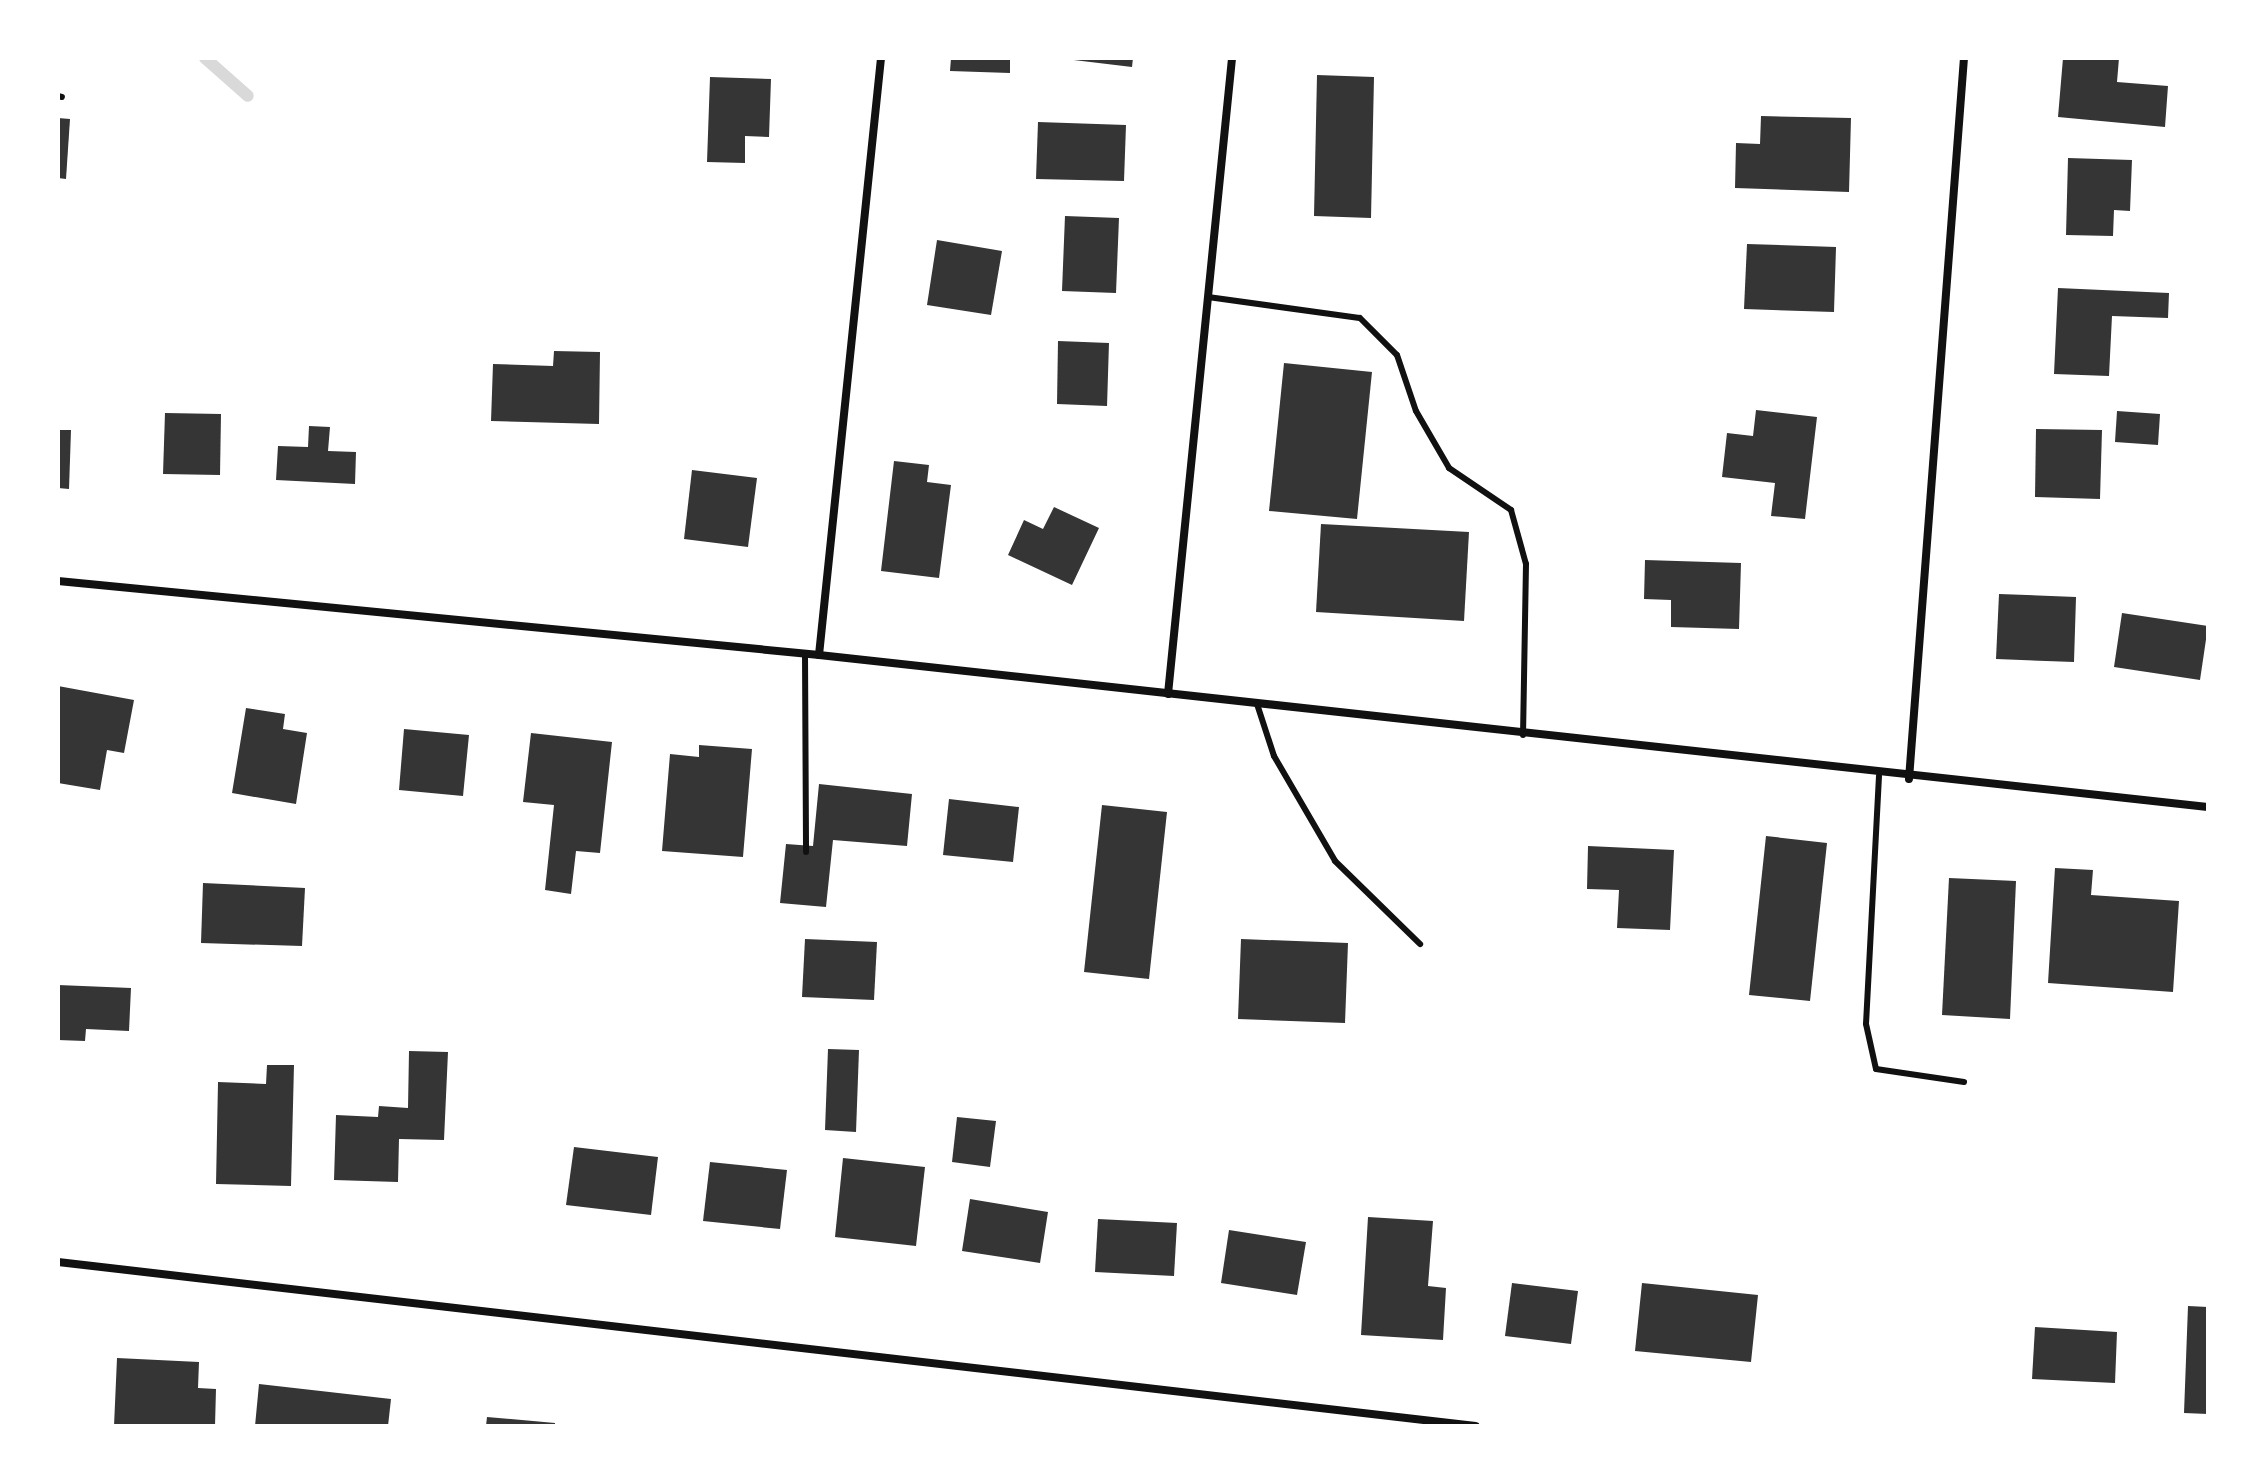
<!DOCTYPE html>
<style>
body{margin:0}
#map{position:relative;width:2266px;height:1484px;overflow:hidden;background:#fff;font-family:"Sofia Sans Condensed",sans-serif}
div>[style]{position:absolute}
.stream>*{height:12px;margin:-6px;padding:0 6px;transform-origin:6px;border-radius:6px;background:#d9d9d9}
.building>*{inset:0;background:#353535}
.service>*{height:6px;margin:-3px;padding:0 3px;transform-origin:3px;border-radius:3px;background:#111}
.minor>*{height:8px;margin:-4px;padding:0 4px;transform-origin:4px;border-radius:4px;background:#111}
span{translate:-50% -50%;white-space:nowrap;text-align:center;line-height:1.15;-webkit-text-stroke:6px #fff;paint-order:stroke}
.frame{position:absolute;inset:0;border:60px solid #fff;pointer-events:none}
</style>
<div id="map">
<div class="stream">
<div style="left:205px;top:58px;width:57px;rotate:41.5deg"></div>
</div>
<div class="building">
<div style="clip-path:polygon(951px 58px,1010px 58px,1010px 73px,950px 71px)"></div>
<div style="clip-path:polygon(1057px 58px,1133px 58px,1132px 67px)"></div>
<div style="clip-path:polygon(2063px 58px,2119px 58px,2117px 82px,2168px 86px,2165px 127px,2058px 117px)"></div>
<div style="clip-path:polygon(1317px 75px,1374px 77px,1371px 218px,1314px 216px)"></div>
<div style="clip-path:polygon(710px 77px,771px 79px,769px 137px,745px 136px,745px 163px,707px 162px)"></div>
<div style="clip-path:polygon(1761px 116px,1851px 118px,1849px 192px,1735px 188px,1736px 143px,1760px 144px)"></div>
<div style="clip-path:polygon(58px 118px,70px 119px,66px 179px,58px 178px)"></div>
<div style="clip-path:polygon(1038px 122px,1126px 125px,1124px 181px,1036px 179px)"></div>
<div style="clip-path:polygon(2068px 158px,2132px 160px,2130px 211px,2114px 210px,2113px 236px,2066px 235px)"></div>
<div style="clip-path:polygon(1065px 216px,1119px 218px,1116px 293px,1062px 291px)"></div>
<div style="clip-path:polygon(937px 240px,1002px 251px,991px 315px,927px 305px)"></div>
<div style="clip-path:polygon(1747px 244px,1836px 247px,1834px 312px,1744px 309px)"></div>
<div style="clip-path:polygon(2058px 288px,2169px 293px,2168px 318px,2112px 316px,2109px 376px,2054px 374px)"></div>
<div style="clip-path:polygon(1058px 341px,1109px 343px,1107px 406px,1057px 404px)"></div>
<div style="clip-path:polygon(554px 351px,600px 352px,599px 424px,491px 421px,493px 364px,553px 366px)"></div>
<div style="clip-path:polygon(1284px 363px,1372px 372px,1357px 519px,1269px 511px)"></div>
<div style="clip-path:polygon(1756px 410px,1817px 417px,1805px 519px,1771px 516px,1775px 483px,1722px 477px,1727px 433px,1753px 436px)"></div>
<div style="clip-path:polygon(2117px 411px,2160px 414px,2158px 445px,2115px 442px)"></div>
<div style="clip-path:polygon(165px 413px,221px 414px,220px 475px,163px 474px)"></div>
<div style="clip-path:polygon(309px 426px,330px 427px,328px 451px,356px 452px,355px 484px,276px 480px,278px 446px,308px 447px)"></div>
<div style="clip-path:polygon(2036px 429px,2102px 430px,2100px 499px,2035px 497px)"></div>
<div style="clip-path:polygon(58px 430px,71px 430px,69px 489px,58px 488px)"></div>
<div style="clip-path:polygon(894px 461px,929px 465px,927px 482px,951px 485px,939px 578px,881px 571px)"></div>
<div style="clip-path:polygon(692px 470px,757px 478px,748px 547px,684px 539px)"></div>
<div style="clip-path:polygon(1054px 507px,1099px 528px,1072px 585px,1008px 555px,1024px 520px,1043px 529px)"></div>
<div style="clip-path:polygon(1321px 524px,1469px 532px,1464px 621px,1316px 612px)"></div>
<div style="clip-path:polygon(1645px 560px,1741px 563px,1739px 629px,1671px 627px,1671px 600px,1644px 599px)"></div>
<div style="clip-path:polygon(1999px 594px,2076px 597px,2074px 662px,1996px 659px)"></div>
<div style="clip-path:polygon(2122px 613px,2208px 626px,2200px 680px,2114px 667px)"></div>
<div style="clip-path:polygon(58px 686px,134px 700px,124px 753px,107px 750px,100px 790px,58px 783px)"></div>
<div style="clip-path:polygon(246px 708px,285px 714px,283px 729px,307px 733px,296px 804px,232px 793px)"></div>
<div style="clip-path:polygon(404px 729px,469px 735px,463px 796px,399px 790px)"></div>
<div style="clip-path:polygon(531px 733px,612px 742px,600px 853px,576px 851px,571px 894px,545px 890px,554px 805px,523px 802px)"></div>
<div style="clip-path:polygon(699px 745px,752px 749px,743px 857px,662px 851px,670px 754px,699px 757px)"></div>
<div style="clip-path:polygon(819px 784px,912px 794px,907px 846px,833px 840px,826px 907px,780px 903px,786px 844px,813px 846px)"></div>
<div style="clip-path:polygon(949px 799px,1019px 807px,1013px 862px,943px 855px)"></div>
<div style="clip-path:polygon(1102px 805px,1167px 812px,1149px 979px,1084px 972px)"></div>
<div style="clip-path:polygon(1766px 836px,1827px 843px,1810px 1001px,1749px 995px)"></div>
<div style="clip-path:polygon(1588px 846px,1674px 850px,1670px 930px,1617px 928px,1619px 890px,1587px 889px)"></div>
<div style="clip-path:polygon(2055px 868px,2093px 870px,2091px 895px,2179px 901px,2173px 992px,2048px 983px)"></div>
<div style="clip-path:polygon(1949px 878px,2016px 881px,2010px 1019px,1942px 1015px)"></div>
<div style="clip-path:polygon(203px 883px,305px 888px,302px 946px,201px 943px)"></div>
<div style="clip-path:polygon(805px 939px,877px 942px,874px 1000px,802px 997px)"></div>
<div style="clip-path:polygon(1241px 939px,1348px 943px,1345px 1023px,1238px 1019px)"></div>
<div style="clip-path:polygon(58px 985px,131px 988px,129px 1031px,86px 1029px,85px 1041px,58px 1040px)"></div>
<div style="clip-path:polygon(828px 1049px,859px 1050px,856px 1132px,825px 1130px)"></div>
<div style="clip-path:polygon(409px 1051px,448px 1052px,444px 1140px,399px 1139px,398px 1182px,334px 1180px,336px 1115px,378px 1117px,379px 1106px,408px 1108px)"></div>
<div style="clip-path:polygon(267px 1065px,294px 1065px,291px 1186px,216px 1184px,218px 1082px,266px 1084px)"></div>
<div style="clip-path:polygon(957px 1117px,996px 1121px,990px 1167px,952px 1162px)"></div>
<div style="clip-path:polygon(574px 1147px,658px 1157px,651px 1215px,566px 1205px)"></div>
<div style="clip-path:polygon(843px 1158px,925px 1167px,916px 1246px,835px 1237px)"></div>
<div style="clip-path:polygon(710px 1162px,787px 1170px,780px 1229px,703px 1221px)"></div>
<div style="clip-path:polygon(970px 1199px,1048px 1212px,1040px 1263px,962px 1251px)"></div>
<div style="clip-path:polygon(1368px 1217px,1433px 1221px,1428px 1286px,1446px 1288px,1443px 1340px,1361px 1335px)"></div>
<div style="clip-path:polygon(1098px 1219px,1177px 1223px,1174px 1276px,1095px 1272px)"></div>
<div style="clip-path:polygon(1229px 1230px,1306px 1242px,1297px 1295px,1221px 1283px)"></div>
<div style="clip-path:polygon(1512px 1283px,1578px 1291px,1571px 1344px,1505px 1336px)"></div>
<div style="clip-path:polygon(1642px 1283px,1758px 1295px,1751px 1362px,1635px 1351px)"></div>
<div style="clip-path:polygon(2188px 1306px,2208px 1307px,2208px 1414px,2184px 1413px)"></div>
<div style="clip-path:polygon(2035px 1327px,2117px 1332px,2115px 1383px,2032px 1379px)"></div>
<div style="clip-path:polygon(117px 1358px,199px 1362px,198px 1388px,216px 1389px,215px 1426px,114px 1426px)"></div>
<div style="clip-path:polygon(259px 1384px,391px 1399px,388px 1426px,255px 1426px)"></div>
<div style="clip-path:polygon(487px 1417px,555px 1423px,555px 1426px,486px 1426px)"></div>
</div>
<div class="service">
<div style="left:58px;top:96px;width:4px;rotate:14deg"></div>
<div style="left:1208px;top:297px;width:153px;rotate:7.9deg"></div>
<div style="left:1360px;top:318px;width:52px;rotate:45deg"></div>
<div style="left:1397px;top:355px;width:59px;rotate:71.3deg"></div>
<div style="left:1416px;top:411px;width:66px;rotate:59.9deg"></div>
<div style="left:1449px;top:468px;width:75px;rotate:34.1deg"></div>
<div style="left:1511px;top:510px;width:56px;rotate:74.5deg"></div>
<div style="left:1526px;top:564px;width:171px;rotate:91deg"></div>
<div style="left:805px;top:654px;width:198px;rotate:89.7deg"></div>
<div style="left:1257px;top:704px;width:55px;rotate:71.9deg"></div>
<div style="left:1274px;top:756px;width:121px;rotate:59.8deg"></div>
<div style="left:1335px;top:861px;width:119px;rotate:44.3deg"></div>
<div style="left:1879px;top:776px;width:248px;rotate:93deg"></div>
<div style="left:1866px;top:1024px;width:46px;rotate:77.5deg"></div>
<div style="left:1876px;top:1069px;width:89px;rotate:8.4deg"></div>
</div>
<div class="minor">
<div style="left:58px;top:581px;width:765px;rotate:5.55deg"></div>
<div style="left:819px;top:655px;width:1397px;rotate:6.25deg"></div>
<div style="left:819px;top:655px;width:600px;rotate:-84.07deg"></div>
<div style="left:1168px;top:694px;width:639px;rotate:-84.25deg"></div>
<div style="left:1909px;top:779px;width:723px;rotate:-85.64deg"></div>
<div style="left:58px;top:1262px;width:1427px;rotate:6.6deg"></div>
</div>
<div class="frame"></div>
</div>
